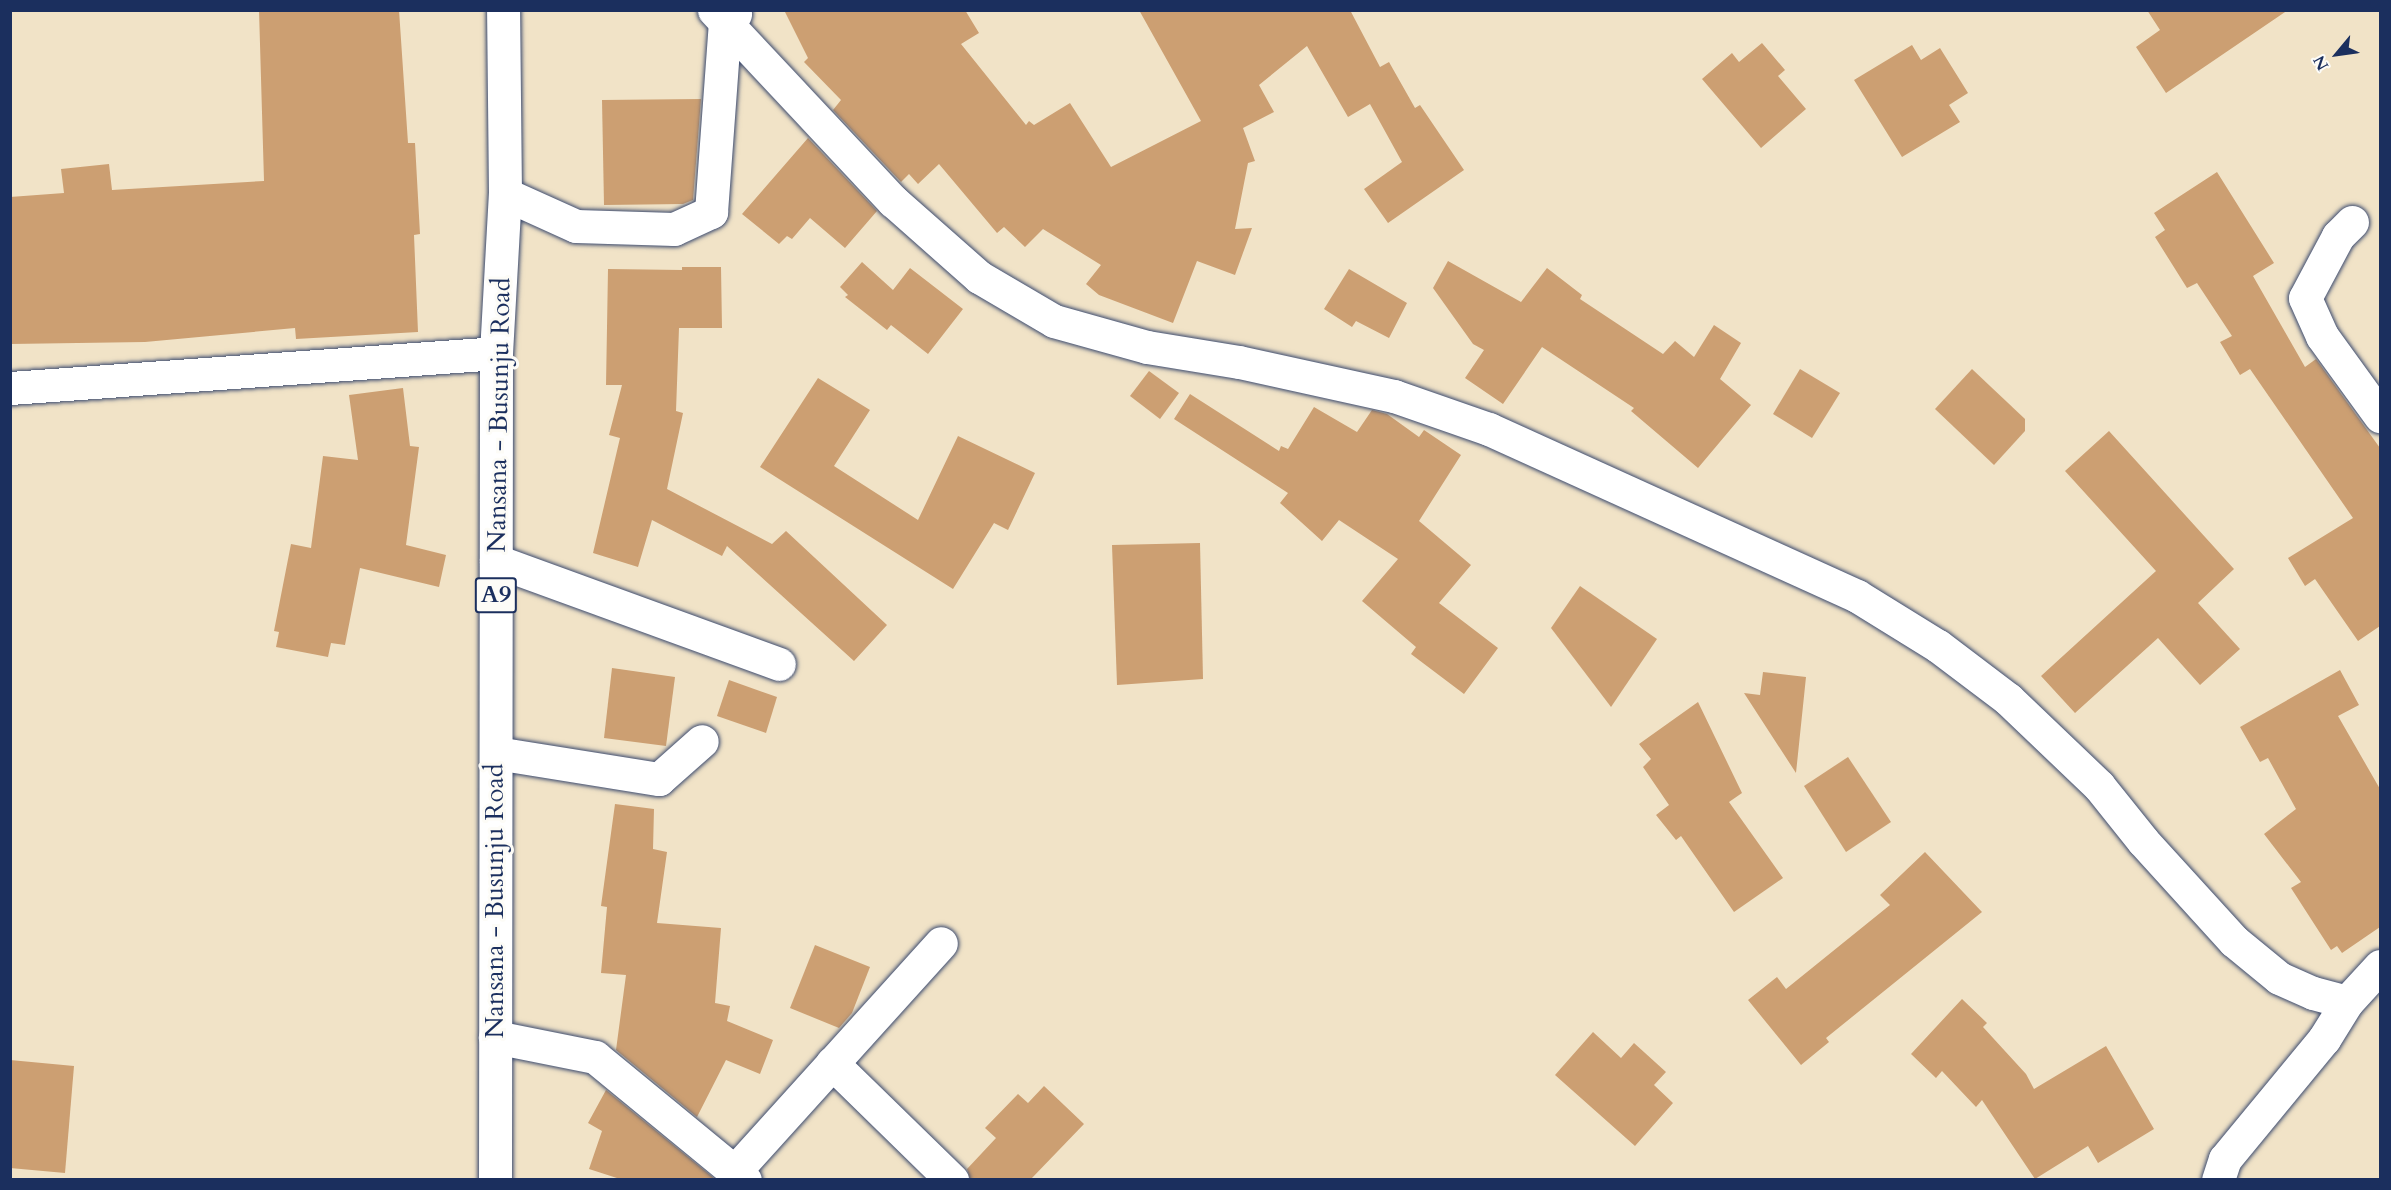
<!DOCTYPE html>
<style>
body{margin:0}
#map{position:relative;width:2391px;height:1190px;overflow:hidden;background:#f1e3c7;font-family:Cardo,serif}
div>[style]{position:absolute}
.building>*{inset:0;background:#cc9f72}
.roads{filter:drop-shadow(0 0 2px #3b4a6e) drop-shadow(0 0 2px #3b4a6e)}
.minor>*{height:33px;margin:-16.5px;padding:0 16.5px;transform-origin:16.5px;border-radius:16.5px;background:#fff}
.major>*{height:33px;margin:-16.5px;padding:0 16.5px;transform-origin:16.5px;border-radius:16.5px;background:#fff}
span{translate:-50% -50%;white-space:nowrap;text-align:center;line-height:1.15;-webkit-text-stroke:6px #fdfcf7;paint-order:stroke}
.shield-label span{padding:2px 4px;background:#fdfcf7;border:2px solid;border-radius:4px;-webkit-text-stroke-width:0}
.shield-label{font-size:24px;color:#1b2f5e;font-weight:700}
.street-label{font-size:26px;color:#1b2f5e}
.frame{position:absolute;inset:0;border:12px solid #1b2f5e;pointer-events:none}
.north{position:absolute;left:2307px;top:24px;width:60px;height:60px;-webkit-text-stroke:4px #fdfcf7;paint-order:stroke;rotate:241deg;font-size:16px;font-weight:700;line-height:24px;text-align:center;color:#1b2f5e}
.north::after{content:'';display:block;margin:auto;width:21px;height:27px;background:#1b2f5e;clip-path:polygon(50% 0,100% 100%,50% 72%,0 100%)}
</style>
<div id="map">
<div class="building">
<div style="clip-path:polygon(259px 10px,399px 10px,408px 143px,415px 143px,420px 234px,414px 235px,418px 332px,296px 339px,295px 328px,145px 342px,10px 344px,10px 197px,64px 193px,61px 169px,109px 164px,112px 190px,264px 181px)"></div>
<div style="clip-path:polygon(784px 10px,965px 10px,979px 33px,961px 44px,1026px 125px,1029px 121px,1034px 125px,1070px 103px,1111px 167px,1201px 121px,1139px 10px,1350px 10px,1380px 67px,1389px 62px,1415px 108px,1420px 105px,1464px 170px,1388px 223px,1364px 189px,1402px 162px,1370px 104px,1348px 117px,1307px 46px,1259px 85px,1274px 112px,1243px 128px,1255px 161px,1248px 163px,1235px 229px,1252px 228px,1235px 275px,1197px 261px,1173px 323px,1099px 295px,1086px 284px,1101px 265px,1043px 229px,1025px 247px,1004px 227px,997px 233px,939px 164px,918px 184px,909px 174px,901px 182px,833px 110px,841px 100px,804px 62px,808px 58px)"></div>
<div style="clip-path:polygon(2147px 10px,2288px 10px,2166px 93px,2136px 47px,2160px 30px)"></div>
<div style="clip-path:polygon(1762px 43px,1785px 70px,1778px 76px,1806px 109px,1761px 148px,1702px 79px,1732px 53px,1739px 62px)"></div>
<div style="clip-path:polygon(1912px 45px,1921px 60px,1940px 48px,1968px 93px,1949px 105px,1960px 122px,1902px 157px,1854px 80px)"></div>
<div style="clip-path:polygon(701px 99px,693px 200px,683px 204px,604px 205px,602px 100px)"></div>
<div style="clip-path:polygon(808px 138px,877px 211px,845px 248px,810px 218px,792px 239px,787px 236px,779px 244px,742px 214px)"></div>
<div style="clip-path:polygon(2217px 172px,2274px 263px,2253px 276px,2305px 367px,2316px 359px,2380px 448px,2380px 626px,2358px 641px,2315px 579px,2305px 586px,2288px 558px,2353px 518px,2250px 369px,2240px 375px,2220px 342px,2232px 336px,2197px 283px,2187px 288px,2155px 237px,2165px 230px,2154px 213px)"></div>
<div style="clip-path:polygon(1448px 261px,1521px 302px,1547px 268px,1582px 295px,1580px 299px,1663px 354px,1675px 341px,1694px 357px,1714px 325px,1741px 343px,1720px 379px,1751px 405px,1698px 468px,1631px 411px,1634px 408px,1542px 347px,1503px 404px,1465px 378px,1484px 350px,1473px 344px,1433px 288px)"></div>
<div style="clip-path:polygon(862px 262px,893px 290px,910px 268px,963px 309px,928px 354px,891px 325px,887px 330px,845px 297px,848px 295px,840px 287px)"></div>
<div style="clip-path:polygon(682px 267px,721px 267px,722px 328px,679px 328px,676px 411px,683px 413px,667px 489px,772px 544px,786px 531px,887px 625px,854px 661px,727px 546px,722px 556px,652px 520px,638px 567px,593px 553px,620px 438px,609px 435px,622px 385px,606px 385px,608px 269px,682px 270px)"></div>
<div style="clip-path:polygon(1349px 269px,1407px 303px,1389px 338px,1356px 321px,1352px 327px,1324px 309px)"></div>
<div style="clip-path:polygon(1800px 369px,1840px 393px,1812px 438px,1773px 414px)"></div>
<div style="clip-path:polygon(1972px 369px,2025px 419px,2025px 431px,1994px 465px,1935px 409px)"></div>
<div style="clip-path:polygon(1149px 371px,1179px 393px,1160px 419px,1130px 396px)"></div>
<div style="clip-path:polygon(818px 378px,870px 410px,834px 466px,918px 520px,958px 436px,1035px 473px,1008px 530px,994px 523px,953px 589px,760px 467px)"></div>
<div style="clip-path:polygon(403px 388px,410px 446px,419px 447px,406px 545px,446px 555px,439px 587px,360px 568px,345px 645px,331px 643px,328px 657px,276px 647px,279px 632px,274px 631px,291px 544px,311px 548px,323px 456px,358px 460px,349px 395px)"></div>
<div style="clip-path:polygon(1190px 394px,1279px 451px,1281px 446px,1288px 449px,1314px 407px,1357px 432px,1372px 410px,1387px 414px,1419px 437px,1424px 430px,1461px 455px,1419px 521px,1471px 565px,1439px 603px,1498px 648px,1464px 694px,1411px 654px,1416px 647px,1362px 601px,1398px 559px,1339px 520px,1322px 541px,1280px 503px,1288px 493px,1174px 419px)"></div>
<div style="clip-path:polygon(2109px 431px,2234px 569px,2198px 603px,2240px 649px,2200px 685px,2158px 638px,2075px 713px,2041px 676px,2156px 571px,2065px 471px)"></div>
<div style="clip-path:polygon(1200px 543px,1203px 679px,1117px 685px,1112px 545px)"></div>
<div style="clip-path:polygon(1580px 586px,1657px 639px,1611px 707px,1551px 628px)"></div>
<div style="clip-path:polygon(612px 668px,675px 677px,666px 746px,604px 738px)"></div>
<div style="clip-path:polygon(2340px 670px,2359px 705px,2338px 716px,2380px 789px,2380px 927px,2342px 953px,2337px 946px,2331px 950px,2291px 888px,2301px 882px,2264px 834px,2296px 809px,2268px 758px,2260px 762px,2240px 727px)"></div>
<div style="clip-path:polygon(1763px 672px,1806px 677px,1796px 773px,1744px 693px,1760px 695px)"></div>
<div style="clip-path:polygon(729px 680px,777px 697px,766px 733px,717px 716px)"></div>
<div style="clip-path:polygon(1698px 702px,1742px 793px,1729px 802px,1783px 878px,1734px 912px,1681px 836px,1676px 840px,1656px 815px,1669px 805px,1643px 767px,1651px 759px,1639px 744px)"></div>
<div style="clip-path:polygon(1848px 757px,1891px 822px,1846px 852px,1804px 786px)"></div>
<div style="clip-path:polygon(615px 804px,654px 809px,653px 849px,667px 852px,657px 923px,721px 928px,715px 1003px,730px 1006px,727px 1021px,773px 1040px,760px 1074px,726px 1060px,697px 1117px,616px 1050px,626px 975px,601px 973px,607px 907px,601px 906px)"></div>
<div style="clip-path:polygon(1925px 852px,1982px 912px,1826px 1038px,1829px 1042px,1801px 1065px,1748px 1000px,1777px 977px,1786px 989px,1890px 905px,1880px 895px)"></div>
<div style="clip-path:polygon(815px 945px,870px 967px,852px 1013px,839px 1028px,790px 1008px)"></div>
<div style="clip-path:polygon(1962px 999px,1987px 1023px,1983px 1027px,2026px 1074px,2034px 1089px,2106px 1046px,2154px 1129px,2098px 1163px,2088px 1146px,2035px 1179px,1982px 1100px,1976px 1107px,1942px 1071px,1936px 1078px,1911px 1054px)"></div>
<div style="clip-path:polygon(1593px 1032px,1621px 1058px,1634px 1043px,1666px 1072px,1654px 1085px,1673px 1103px,1635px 1146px,1555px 1075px)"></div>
<div style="clip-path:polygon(10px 1060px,74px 1066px,65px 1173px,10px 1168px)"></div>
<div style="clip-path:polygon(1044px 1086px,1084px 1124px,1031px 1179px,970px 1179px,967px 1169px,996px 1138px,985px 1128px,1018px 1094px,1028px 1103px)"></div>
<div style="clip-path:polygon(606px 1090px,715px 1179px,620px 1179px,589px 1169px,602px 1131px,588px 1123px)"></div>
</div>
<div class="roads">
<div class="minor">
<div style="left:714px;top:10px;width:262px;rotate:46.9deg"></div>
<div style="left:893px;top:201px;width:115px;rotate:41.5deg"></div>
<div style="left:979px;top:277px;width:87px;rotate:30.4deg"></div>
<div style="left:1054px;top:321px;width:97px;rotate:15.6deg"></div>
<div style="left:1147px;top:347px;width:93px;rotate:9.3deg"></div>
<div style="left:1239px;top:362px;width:159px;rotate:12.4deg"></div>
<div style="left:1394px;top:396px;width:101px;rotate:19.2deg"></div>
<div style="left:1489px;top:429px;width:404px;rotate:24.4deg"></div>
<div style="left:1857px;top:596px;width:95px;rotate:31.7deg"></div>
<div style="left:1938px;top:646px;width:88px;rotate:37.1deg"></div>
<div style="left:2008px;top:699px;width:126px;rotate:43.7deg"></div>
<div style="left:2099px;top:786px;width:70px;rotate:51.3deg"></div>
<div style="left:2143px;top:841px;width:135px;rotate:47.7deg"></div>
<div style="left:2234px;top:941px;width:58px;rotate:39.4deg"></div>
<div style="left:2279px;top:978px;width:37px;rotate:24deg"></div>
<div style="left:2313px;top:993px;width:35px;rotate:15deg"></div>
<div style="left:2347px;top:1002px;width:49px;rotate:-47.5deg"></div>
<div style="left:505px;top:194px;width:78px;rotate:24.3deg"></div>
<div style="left:576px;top:226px;width:98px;rotate:1.8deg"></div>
<div style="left:674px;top:229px;width:41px;rotate:-24.7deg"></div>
<div style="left:711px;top:212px;width:191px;rotate:-85.8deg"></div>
<div style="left:725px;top:22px;width:13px;rotate:-39deg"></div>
<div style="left:2352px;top:222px;width:20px;rotate:135deg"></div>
<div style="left:2338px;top:236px;width:70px;rotate:118deg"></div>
<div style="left:2305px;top:298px;width:42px;rotate:65.9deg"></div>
<div style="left:2322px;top:336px;width:99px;rotate:54.1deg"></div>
<div style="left:10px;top:388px;width:487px;rotate:-4.1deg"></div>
<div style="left:496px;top:561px;width:301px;rotate:20deg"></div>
<div style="left:496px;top:753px;width:165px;rotate:9.1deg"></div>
<div style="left:659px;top:779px;width:57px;rotate:-41.5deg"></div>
<div style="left:495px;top:1037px;width:102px;rotate:11.3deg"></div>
<div style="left:595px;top:1057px;width:194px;rotate:39.4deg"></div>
<div style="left:832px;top:1063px;width:168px;rotate:44.3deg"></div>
<div style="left:735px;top:1171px;width:307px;rotate:-47.9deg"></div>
<div style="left:2218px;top:1180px;width:22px;rotate:-72deg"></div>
<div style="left:2225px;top:1159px;width:156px;rotate:-50.5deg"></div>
<div style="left:2324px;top:1039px;width:44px;rotate:-58.1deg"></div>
</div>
<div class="major">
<div style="left:495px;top:1180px;width:827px;rotate:-89.93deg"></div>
<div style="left:496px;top:353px;width:159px;rotate:-86.8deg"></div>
<div style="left:505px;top:194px;width:184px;rotate:-90.6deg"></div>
</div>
</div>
<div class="shield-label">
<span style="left:496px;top:595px">A9</span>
</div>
<div class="street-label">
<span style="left:499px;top:415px;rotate:-89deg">Nansana - Busunju Road</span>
<span style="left:495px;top:901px;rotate:-90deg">Nansana - Busunju Road</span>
</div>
<div class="frame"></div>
<div class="north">N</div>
</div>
